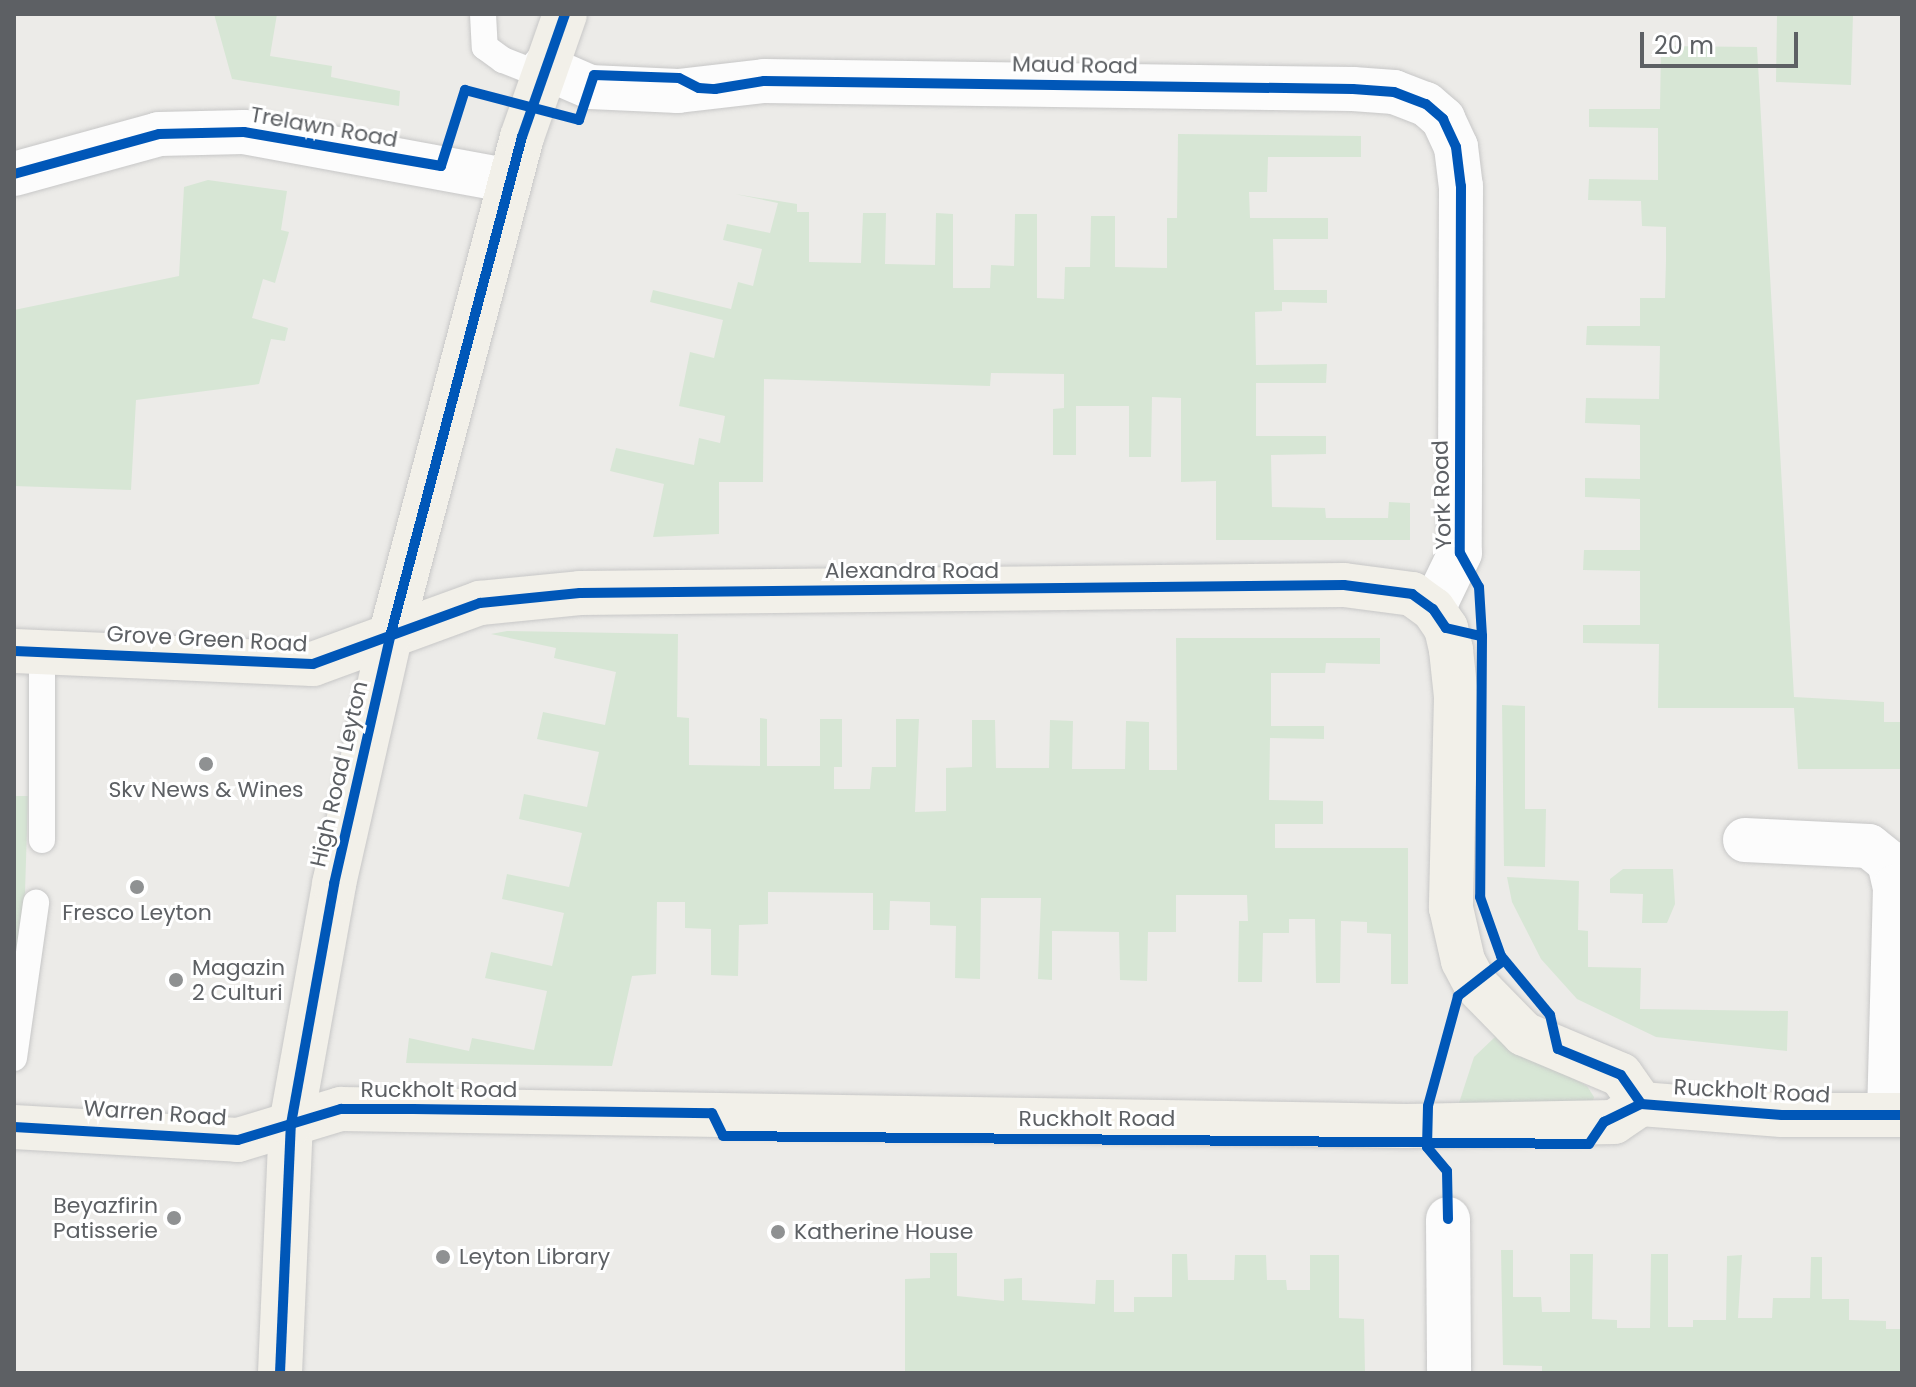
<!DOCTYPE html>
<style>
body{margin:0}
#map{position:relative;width:1916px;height:1387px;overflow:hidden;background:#ecebe8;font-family:Poppins,sans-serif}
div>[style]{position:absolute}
.green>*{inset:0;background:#d7e6d5}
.roads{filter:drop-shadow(0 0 2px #c7c7c7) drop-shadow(0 0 2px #c7c7c7)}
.lane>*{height:26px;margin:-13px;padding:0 13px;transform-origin:13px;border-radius:13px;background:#fcfcfc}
.street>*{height:44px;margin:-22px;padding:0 22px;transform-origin:22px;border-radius:22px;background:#fcfcfc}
.primary>*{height:44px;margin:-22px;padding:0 22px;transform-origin:22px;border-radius:22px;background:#f2f0e9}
.cycleway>*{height:10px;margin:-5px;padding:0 5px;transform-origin:5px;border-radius:5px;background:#0057b8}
.dots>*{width:22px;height:22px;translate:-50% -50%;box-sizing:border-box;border:4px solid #fff;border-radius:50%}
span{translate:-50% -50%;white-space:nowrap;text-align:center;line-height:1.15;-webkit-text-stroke:6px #fff;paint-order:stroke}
.street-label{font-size:22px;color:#5d6064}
.poi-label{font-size:22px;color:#5d6064}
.left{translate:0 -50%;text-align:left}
.right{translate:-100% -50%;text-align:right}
.frame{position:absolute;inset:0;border:16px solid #5d6064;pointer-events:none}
.scale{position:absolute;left:1640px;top:32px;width:158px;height:36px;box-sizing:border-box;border:4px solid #5d6064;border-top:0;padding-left:10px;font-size:24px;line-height:28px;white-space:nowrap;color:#5d6064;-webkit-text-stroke:6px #fff;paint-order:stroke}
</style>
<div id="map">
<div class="green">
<div style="clip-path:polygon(214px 14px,277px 14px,270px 56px,332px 66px,331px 77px,400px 91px,399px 106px,232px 79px)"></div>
<div style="clip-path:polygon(1777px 14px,1853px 14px,1851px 85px,1776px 82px)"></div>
<div style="clip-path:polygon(1661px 46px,1757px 47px,1794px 697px,1884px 702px,1884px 722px,1902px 722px,1902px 769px,1798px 769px,1794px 708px,1658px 708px,1659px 644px,1583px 643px,1583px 625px,1640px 625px,1640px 571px,1583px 570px,1584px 550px,1640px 550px,1640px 499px,1585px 497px,1585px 478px,1640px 479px,1640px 425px,1585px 423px,1586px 398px,1659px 399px,1660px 346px,1586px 345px,1587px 326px,1640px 326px,1640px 298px,1665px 298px,1666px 261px,1666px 227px,1642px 226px,1641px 201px,1588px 200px,1589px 179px,1658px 180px,1658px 128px,1589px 127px,1589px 109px,1660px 109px)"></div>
<div style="clip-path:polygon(1178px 134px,1361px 136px,1361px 157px,1268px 157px,1267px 192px,1249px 192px,1250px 218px,1328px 218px,1328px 239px,1273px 239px,1274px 290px,1327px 290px,1327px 303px,1282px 302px,1282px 311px,1255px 312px,1256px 365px,1327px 364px,1326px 383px,1256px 383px,1256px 436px,1326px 436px,1326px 454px,1271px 455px,1272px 507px,1325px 508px,1326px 518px,1388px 518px,1389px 502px,1410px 503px,1410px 540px,1216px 540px,1216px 481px,1181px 482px,1181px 398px,1152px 397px,1151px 457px,1129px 457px,1129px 406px,1076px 406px,1076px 455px,1053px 455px,1053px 409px,1064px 408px,1064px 374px,991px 373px,990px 386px,764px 379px,763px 482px,719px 482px,719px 534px,653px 537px,664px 484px,610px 471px,616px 448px,694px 465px,699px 438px,720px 443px,725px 416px,679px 406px,690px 352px,714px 358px,723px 320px,650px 302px,653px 290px,731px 309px,738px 282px,753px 286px,762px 249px,723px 240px,727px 224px,770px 233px,778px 203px,735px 194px,797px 204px,797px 212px,809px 212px,809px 262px,861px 263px,863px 213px,886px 213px,885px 264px,935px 265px,936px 213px,953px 214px,953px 288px,990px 288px,991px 265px,1014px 266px,1015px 214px,1037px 214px,1037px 298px,1064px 299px,1065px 267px,1090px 267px,1091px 216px,1115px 216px,1115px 267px,1167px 268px,1167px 218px,1177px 218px)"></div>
<div style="clip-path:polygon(208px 180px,287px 191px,281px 230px,289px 232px,283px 254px,275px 283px,263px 279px,252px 318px,288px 328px,285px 341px,271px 339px,259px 384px,136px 400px,131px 490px,14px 486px,14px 310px,179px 276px,184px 187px)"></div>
<div style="clip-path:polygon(507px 631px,678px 634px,677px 717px,689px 718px,689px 765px,760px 766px,760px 718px,767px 719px,767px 766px,820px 766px,820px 719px,842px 719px,842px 767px,834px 767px,834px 789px,870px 789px,872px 767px,896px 767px,896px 719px,919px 719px,915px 812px,946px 811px,946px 768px,972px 767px,972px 720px,995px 720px,996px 768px,1049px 768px,1050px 720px,1073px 721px,1072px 769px,1125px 769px,1126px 721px,1149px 722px,1149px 770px,1177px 770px,1176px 638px,1380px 638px,1380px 664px,1326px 663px,1325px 673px,1271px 673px,1271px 726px,1324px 726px,1324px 739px,1270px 738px,1269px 800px,1323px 801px,1323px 824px,1275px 824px,1275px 848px,1408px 848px,1408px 984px,1391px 984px,1391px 934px,1367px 933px,1367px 922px,1341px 921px,1340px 983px,1316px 983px,1315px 919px,1289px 919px,1289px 933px,1263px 933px,1262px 982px,1238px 982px,1239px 921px,1248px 921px,1247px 895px,1176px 895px,1176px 932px,1148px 932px,1147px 981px,1120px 980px,1119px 932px,1052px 931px,1052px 980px,1038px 979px,1041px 898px,981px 898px,980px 979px,955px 978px,956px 926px,930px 925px,930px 902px,890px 901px,889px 930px,873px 930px,873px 893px,768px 892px,768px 924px,739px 925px,738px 976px,711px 975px,711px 929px,685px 928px,685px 902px,657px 902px,656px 974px,632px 976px,612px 1066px,406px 1063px,409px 1038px,469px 1051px,472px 1038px,534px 1050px,547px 991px,485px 978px,491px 952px,552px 966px,564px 913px,502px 899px,507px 874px,569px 887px,582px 833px,519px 819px,524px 794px,587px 807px,599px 752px,537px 739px,543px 712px,605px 725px,616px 672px,554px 658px,556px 648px,491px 634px)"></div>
<div style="clip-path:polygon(1502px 705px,1525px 706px,1525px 809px,1546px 809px,1545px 867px,1504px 866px)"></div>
<div style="clip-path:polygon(14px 796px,28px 796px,25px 893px,14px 971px)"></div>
<div style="clip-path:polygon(1623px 869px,1673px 869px,1675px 904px,1667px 923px,1642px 923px,1643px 894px,1610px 893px,1610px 879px)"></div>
<div style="clip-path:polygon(1507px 877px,1579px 881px,1578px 930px,1588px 931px,1588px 967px,1641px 968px,1640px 1009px,1788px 1011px,1787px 1051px,1656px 1037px,1577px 999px,1541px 959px,1512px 902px)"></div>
<div style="clip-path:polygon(1495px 1037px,1587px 1086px,1594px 1097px,1592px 1104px,1459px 1103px,1474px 1057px)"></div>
<div style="clip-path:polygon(1501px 1250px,1513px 1250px,1513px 1297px,1541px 1297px,1542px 1312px,1570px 1312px,1570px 1254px,1593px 1254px,1592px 1319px,1617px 1320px,1617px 1328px,1650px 1328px,1651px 1254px,1668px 1254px,1668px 1327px,1693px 1327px,1693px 1320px,1726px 1320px,1727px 1256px,1742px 1255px,1738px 1318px,1772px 1318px,1773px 1298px,1810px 1298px,1811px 1257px,1822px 1257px,1822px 1299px,1849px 1299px,1849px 1320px,1886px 1321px,1886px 1329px,1902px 1329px,1902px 1373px,1542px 1373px,1542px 1366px,1503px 1365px)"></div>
<div style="clip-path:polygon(930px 1253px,957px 1253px,957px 1296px,1004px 1301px,1004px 1279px,1022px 1278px,1022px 1300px,1095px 1304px,1096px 1280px,1114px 1280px,1114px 1312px,1134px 1312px,1134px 1297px,1172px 1297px,1172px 1254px,1187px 1254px,1188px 1280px,1234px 1280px,1235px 1255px,1266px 1255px,1267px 1280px,1286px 1280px,1287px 1290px,1310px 1290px,1310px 1255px,1339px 1255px,1339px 1318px,1364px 1319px,1365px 1373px,905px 1373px,905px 1279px,930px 1278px)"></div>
</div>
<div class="roads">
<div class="lane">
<div style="left:483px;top:14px;width:33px;rotate:87deg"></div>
<div style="left:485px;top:47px;width:22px;rotate:36deg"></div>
<div style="left:503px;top:60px;width:41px;rotate:21.5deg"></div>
<div style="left:42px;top:840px;width:189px;rotate:-90deg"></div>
<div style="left:14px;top:1058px;width:157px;rotate:-81.9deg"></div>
</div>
<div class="street">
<div style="left:544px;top:67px;width:50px;rotate:23.5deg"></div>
<div style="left:590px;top:87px;width:88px;rotate:2.6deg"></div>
<div style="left:678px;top:91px;width:87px;rotate:-6.6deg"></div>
<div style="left:764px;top:81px;width:589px;rotate:0.78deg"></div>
<div style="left:1353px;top:89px;width:41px;rotate:4.2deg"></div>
<div style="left:1394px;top:92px;width:34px;rotate:21deg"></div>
<div style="left:1426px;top:104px;width:23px;rotate:41deg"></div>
<div style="left:1443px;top:119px;width:31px;rotate:65deg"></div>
<div style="left:1456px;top:147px;width:39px;rotate:83deg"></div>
<div style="left:1461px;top:186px;width:367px;rotate:90.2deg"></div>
<div style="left:1460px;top:553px;width:62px;rotate:115.7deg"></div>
<div style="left:14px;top:174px;width:150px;rotate:-15.4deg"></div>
<div style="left:159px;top:134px;width:85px;rotate:-1.3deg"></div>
<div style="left:244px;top:132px;width:270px;rotate:10.4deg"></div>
<div style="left:1745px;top:840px;width:124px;rotate:2.8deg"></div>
<div style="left:1869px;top:846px;width:26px;rotate:39deg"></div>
<div style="left:1889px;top:862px;width:26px;rotate:77deg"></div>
<div style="left:1895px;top:887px;width:228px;rotate:91.5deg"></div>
<div style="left:1448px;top:1219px;width:154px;rotate:89.6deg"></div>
</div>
<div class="primary">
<div style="left:14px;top:651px;width:299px;rotate:2.5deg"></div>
<div style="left:313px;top:664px;width:178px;rotate:-20.1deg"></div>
<div style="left:480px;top:603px;width:100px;rotate:-5.7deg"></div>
<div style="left:580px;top:593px;width:764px;rotate:-0.6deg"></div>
<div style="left:1344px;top:585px;width:69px;rotate:7.5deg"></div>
<div style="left:1412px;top:594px;width:26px;rotate:36deg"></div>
<div style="left:1433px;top:609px;width:23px;rotate:56deg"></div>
<div style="left:1446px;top:628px;width:23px;rotate:77deg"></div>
<div style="left:1451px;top:650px;width:47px;rotate:83.9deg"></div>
<div style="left:1456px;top:697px;width:211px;rotate:91.4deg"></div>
<div style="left:1451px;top:908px;width:54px;rotate:77.2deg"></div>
<div style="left:1463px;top:961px;width:26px;rotate:62deg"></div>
<div style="left:1475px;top:984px;width:70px;rotate:45.6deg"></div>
<div style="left:1524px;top:1034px;width:105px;rotate:22.9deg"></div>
<div style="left:1621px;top:1075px;width:35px;rotate:55deg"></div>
<div style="left:14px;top:1127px;width:224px;rotate:3.3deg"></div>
<div style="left:238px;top:1140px;width:108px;rotate:-16.8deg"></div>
<div style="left:341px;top:1109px;width:1065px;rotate:0.91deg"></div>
<div style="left:1406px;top:1126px;width:208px;rotate:-1.1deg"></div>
<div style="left:1614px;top:1122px;width:32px;rotate:-34deg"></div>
<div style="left:1641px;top:1104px;width:141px;rotate:4.5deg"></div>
<div style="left:1782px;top:1115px;width:120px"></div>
<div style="left:280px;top:1373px;width:249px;rotate:-87.5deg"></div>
<div style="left:291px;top:1124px;width:244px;rotate:-79.8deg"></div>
<div style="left:334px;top:884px;width:257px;rotate:-77.2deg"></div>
<div style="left:391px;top:633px;width:513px;rotate:-75.21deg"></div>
<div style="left:522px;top:137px;width:130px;rotate:-70.7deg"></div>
</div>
</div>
<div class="cycleway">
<div style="left:14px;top:174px;width:150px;rotate:-15.4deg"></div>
<div style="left:159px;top:134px;width:85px;rotate:-1.3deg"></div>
<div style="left:244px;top:132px;width:200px;rotate:9.8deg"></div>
<div style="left:441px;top:166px;width:80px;rotate:-72.5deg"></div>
<div style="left:465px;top:90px;width:118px;rotate:14.7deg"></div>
<div style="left:579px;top:120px;width:47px;rotate:-71.6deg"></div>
<div style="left:594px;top:75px;width:85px;rotate:2deg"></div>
<div style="left:679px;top:78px;width:22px;rotate:27deg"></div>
<div style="left:699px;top:88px;width:16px;rotate:4deg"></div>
<div style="left:715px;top:89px;width:50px;rotate:-9.3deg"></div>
<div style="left:764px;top:81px;width:589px;rotate:0.78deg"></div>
<div style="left:1353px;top:89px;width:41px;rotate:4.2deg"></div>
<div style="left:1394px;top:92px;width:34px;rotate:21deg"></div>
<div style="left:1426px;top:104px;width:23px;rotate:41deg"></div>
<div style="left:1443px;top:119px;width:31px;rotate:65deg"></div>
<div style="left:1456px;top:147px;width:39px;rotate:83deg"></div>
<div style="left:1461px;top:186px;width:367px;rotate:90.2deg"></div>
<div style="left:1460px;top:553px;width:39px;rotate:61deg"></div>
<div style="left:1479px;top:587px;width:49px;rotate:86.5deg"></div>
<div style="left:1482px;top:636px;width:261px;rotate:90.4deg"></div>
<div style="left:1480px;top:897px;width:63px;rotate:70.4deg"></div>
<div style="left:1501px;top:956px;width:77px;rotate:50.3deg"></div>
<div style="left:1550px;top:1015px;width:35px;rotate:77deg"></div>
<div style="left:1558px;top:1049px;width:68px;rotate:22.4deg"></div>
<div style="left:1621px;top:1075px;width:35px;rotate:55deg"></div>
<div style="left:14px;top:651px;width:299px;rotate:2.5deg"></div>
<div style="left:313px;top:664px;width:178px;rotate:-20.1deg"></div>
<div style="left:480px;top:603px;width:100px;rotate:-5.7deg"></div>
<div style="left:580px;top:593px;width:764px;rotate:-0.6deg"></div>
<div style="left:1344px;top:585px;width:69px;rotate:7.5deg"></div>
<div style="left:1412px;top:594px;width:26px;rotate:36deg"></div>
<div style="left:1433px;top:609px;width:23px;rotate:56deg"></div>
<div style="left:1446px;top:628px;width:37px;rotate:13deg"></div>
<div style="left:14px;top:1127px;width:224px;rotate:3.3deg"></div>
<div style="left:238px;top:1140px;width:108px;rotate:-16.8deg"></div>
<div style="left:341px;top:1109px;width:72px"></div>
<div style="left:413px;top:1109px;width:299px;rotate:0.8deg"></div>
<div style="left:712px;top:1113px;width:25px;rotate:64deg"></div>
<div style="left:723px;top:1136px;width:866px;rotate:0.53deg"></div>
<div style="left:1589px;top:1144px;width:27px;rotate:-56deg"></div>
<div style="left:1604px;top:1122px;width:41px;rotate:-25.9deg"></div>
<div style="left:1641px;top:1104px;width:141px;rotate:4.5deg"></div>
<div style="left:1782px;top:1115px;width:120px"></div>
<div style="left:1448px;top:1219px;width:48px;rotate:-91.2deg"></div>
<div style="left:1447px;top:1171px;width:31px;rotate:-130deg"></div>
<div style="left:1427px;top:1147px;width:41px;rotate:-88.6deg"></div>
<div style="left:1428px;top:1106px;width:114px;rotate:-74.7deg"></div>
<div style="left:1458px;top:996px;width:57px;rotate:-37.9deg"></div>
<div style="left:280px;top:1373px;width:249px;rotate:-87.5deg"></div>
<div style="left:291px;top:1124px;width:244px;rotate:-79.8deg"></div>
<div style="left:334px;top:884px;width:257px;rotate:-77.2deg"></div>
<div style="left:391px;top:633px;width:513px;rotate:-75.21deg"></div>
<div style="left:522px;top:137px;width:130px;rotate:-70.7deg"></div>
</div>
<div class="dots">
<div style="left:206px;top:764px;background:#8f9192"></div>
<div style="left:137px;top:887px;background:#8f9192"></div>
<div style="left:176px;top:980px;background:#8f9192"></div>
<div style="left:174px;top:1218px;background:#8f9192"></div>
<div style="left:778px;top:1232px;background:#8f9192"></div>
<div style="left:443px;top:1257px;background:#8f9192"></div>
</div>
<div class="street-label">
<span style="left:1075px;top:65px;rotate:1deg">Maud Road</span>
<span style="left:324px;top:127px;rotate:10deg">Trelawn Road</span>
<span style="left:1442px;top:495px;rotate:-92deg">York Road</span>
<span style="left:912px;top:571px">Alexandra Road</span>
<span style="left:207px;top:639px;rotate:3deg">Grove Green Road</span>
<span style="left:339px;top:774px;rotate:-77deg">High Road Leyton</span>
<span style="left:439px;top:1090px">Ruckholt Road</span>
<span style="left:1752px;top:1091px;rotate:3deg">Ruckholt Road</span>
<span style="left:155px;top:1113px;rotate:4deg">Warren Road</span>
<span style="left:1097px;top:1119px">Ruckholt Road</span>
</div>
<div class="poi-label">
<span style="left:206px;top:790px">Skv News &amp; Wines</span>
<span style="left:137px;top:913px">Fresco Leyton</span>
<span class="left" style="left:192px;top:980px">Magazin<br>2 Culturi</span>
<span class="right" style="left:158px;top:1218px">Beyazfirin<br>Patisserie</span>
<span class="left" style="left:794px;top:1232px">Katherine House</span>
<span class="left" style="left:459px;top:1257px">Leyton Library</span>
</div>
<div class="frame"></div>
<div class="scale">20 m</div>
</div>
